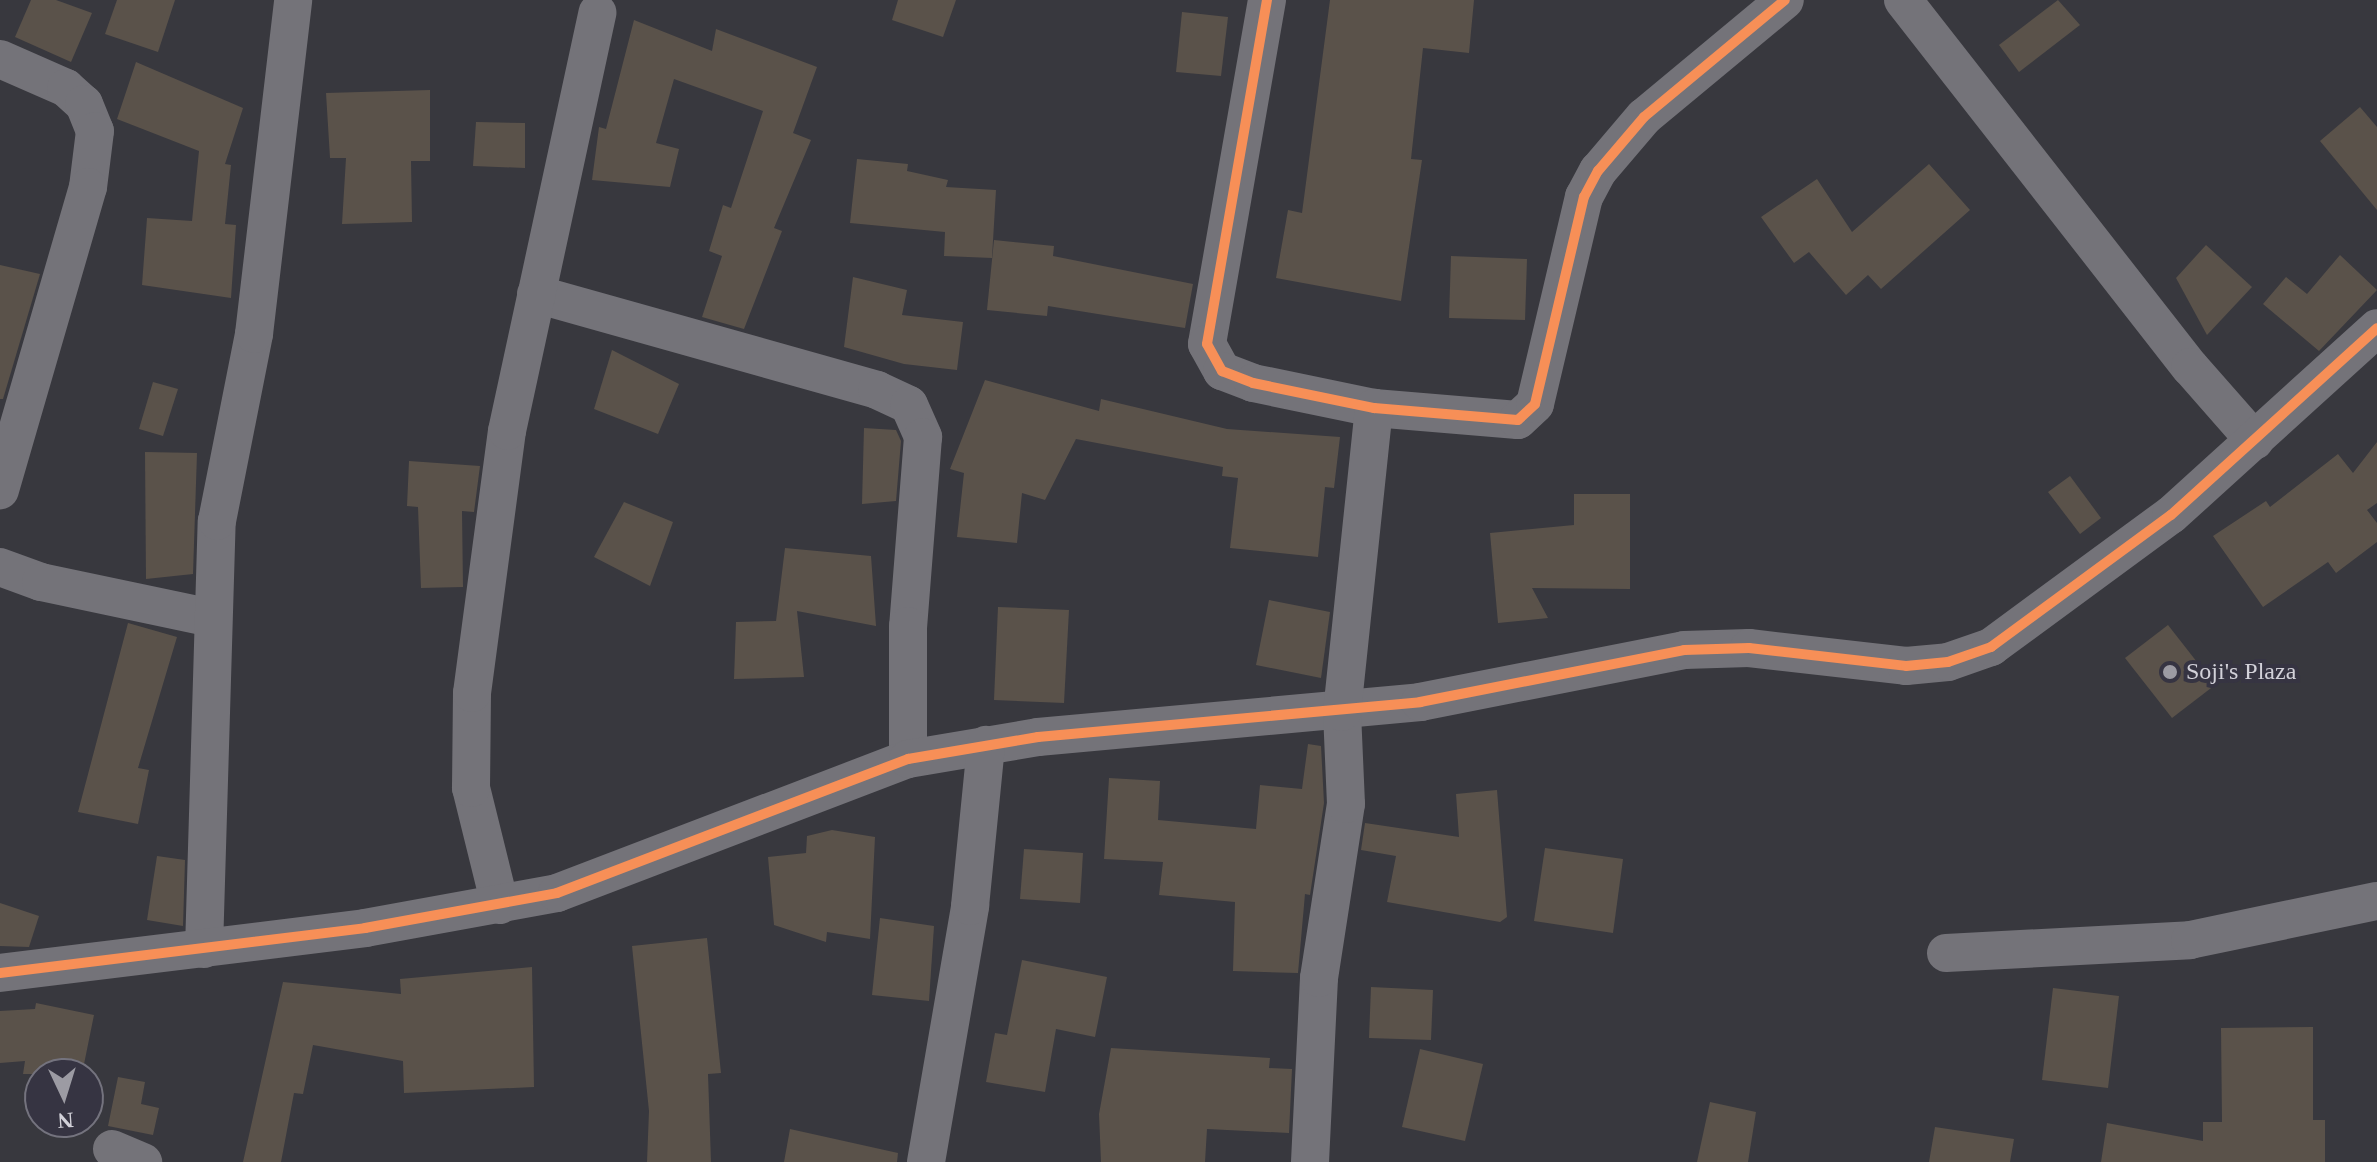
<!DOCTYPE html>
<style>
body{margin:0}
#map{position:relative;width:2377px;height:1162px;overflow:hidden;background:#38383e;font-family:Georgia,serif}
div>[style]{position:absolute}
.building>*{inset:0;background:#5a524a}
.minor>*{height:38px;margin:-19px;padding:0 19px;transform-origin:19px;border-radius:19px;background:#747379}
.cycleway>*{height:10px;margin:-5px;padding:0 5px;transform-origin:5px;border-radius:5px;background:#f78f57}
.dots>*{width:22px;height:22px;translate:-50% -50%;box-sizing:border-box;border:4px solid #363442;border-radius:50%}
span{translate:-50% -50%;white-space:nowrap;text-align:center;line-height:1.15;-webkit-text-stroke:8px #363442;paint-order:stroke}
.poi-label{font-size:24px;color:#d2d1d9}
.left{translate:0 -50%;text-align:left}
.north{position:absolute;left:24px;top:1058px;width:80px;height:80px;box-sizing:border-box;background:#363442;border:2px solid #74737e;border-radius:50%;rotate:176deg;font-size:22px;font-weight:700;line-height:32px;text-align:center;color:#d2d1d9}
.north::after{content:'';display:block;margin:auto;width:28px;height:36px;background:#9c9ba3;clip-path:polygon(50% 0,100% 100%,50% 72%,0 100%)}
</style>
<div id="map">
<div class="building">
<div style="clip-path:polygon(31px 0,56px 0,92px 13px,71px 62px,15px 37px)"></div>
<div style="clip-path:polygon(117px 0,175px 0,158px 52px,105px 34px)"></div>
<div style="clip-path:polygon(898px 0,956px 0,943px 37px,892px 20px)"></div>
<div style="clip-path:polygon(1330px 0,1474px 0,1469px 53px,1423px 48px,1411px 159px,1422px 160px,1401px 301px,1276px 278px,1288px 210px,1302px 213px)"></div>
<div style="clip-path:polygon(2058px 0,2080px 25px,2019px 72px,1999px 45px)"></div>
<div style="clip-path:polygon(1182px 12px,1228px 17px,1221px 76px,1176px 72px)"></div>
<div style="clip-path:polygon(634px 20px,712px 51px,716px 29px,817px 67px,793px 133px,811px 140px,774px 228px,782px 231px,744px 329px,702px 317px,722px 256px,709px 251px,723px 205px,731px 208px,763px 111px,674px 79px,656px 143px,679px 149px,670px 187px,592px 180px,599px 127px,606px 129px)"></div>
<div style="clip-path:polygon(136px 62px,243px 108px,225px 164px,231px 165px,225px 224px,236px 225px,231px 298px,142px 285px,147px 218px,192px 221px,199px 151px,117px 119px)"></div>
<div style="clip-path:polygon(430px 90px,430px 161px,411px 161px,412px 222px,342px 224px,346px 158px,330px 158px,326px 93px)"></div>
<div style="clip-path:polygon(2360px 107px,2377px 127px,2377px 210px,2320px 141px)"></div>
<div style="clip-path:polygon(476px 122px,525px 123px,525px 168px,473px 166px)"></div>
<div style="clip-path:polygon(857px 159px,908px 164px,907px 171px,948px 180px,946px 187px,996px 190px,992px 258px,944px 256px,945px 232px,850px 223px)"></div>
<div style="clip-path:polygon(1929px 164px,1970px 210px,1881px 289px,1868px 275px,1846px 295px,1809px 252px,1794px 263px,1761px 217px,1817px 179px,1852px 232px)"></div>
<div style="clip-path:polygon(994px 240px,1054px 246px,1053px 256px,1193px 284px,1185px 328px,1048px 306px,1047px 316px,987px 310px)"></div>
<div style="clip-path:polygon(2206px 245px,2252px 287px,2207px 335px,2176px 278px)"></div>
<div style="clip-path:polygon(2340px 255px,2377px 290px,2319px 351px,2263px 304px,2286px 277px,2307px 294px)"></div>
<div style="clip-path:polygon(1451px 256px,1527px 259px,1525px 320px,1449px 318px)"></div>
<div style="clip-path:polygon(0 265px,40px 274px,3px 399px,0 399px)"></div>
<div style="clip-path:polygon(853px 277px,907px 290px,902px 315px,963px 322px,957px 370px,904px 364px,844px 347px)"></div>
<div style="clip-path:polygon(612px 350px,679px 384px,658px 434px,594px 409px)"></div>
<div style="clip-path:polygon(985px 380px,1099px 411px,1101px 399px,1227px 429px,1340px 437px,1334px 488px,1325px 487px,1318px 557px,1230px 548px,1238px 478px,1222px 476px,1223px 467px,1076px 439px,1045px 500px,1022px 493px,1017px 543px,957px 537px,964px 473px,950px 469px)"></div>
<div style="clip-path:polygon(153px 382px,178px 389px,163px 436px,139px 429px)"></div>
<div style="clip-path:polygon(864px 428px,896px 430px,901px 441px,896px 501px,862px 504px)"></div>
<div style="clip-path:polygon(2377px 442px,2377px 503px,2367px 510px,2377px 523px,2377px 542px,2336px 573px,2328px 562px,2263px 607px,2213px 536px,2266px 501px,2270px 507px,2338px 454px,2353px 473px)"></div>
<div style="clip-path:polygon(145px 452px,197px 453px,193px 574px,146px 579px)"></div>
<div style="clip-path:polygon(409px 461px,480px 466px,474px 512px,462px 511px,463px 587px,421px 588px,418px 507px,407px 506px)"></div>
<div style="clip-path:polygon(2070px 476px,2101px 518px,2080px 534px,2048px 492px)"></div>
<div style="clip-path:polygon(1574px 494px,1630px 494px,1630px 589px,1532px 588px,1548px 618px,1498px 623px,1490px 533px,1574px 525px)"></div>
<div style="clip-path:polygon(624px 502px,673px 522px,650px 586px,594px 557px)"></div>
<div style="clip-path:polygon(785px 548px,871px 556px,876px 626px,797px 611px,804px 677px,734px 679px,736px 622px,776px 621px)"></div>
<div style="clip-path:polygon(1269px 600px,1330px 612px,1321px 678px,1256px 665px)"></div>
<div style="clip-path:polygon(998px 607px,1069px 610px,1064px 703px,994px 700px)"></div>
<div style="clip-path:polygon(128px 623px,177px 637px,138px 768px,149px 770px,138px 824px,78px 812px)"></div>
<div style="clip-path:polygon(2168px 625px,2215px 685px,2172px 718px,2125px 658px)"></div>
<div style="clip-path:polygon(1308px 744px,1321px 746px,1324px 803px,1310px 895px,1305px 894px,1298px 973px,1233px 971px,1235px 902px,1159px 895px,1163px 862px,1104px 859px,1109px 778px,1160px 781px,1158px 820px,1256px 829px,1260px 785px,1302px 789px)"></div>
<div style="clip-path:polygon(1497px 790px,1507px 917px,1500px 922px,1387px 902px,1396px 856px,1361px 850px,1365px 823px,1459px 837px,1456px 794px)"></div>
<div style="clip-path:polygon(832px 830px,875px 837px,870px 939px,827px 932px,826px 942px,774px 925px,768px 857px,806px 853px,807px 836px)"></div>
<div style="clip-path:polygon(1545px 848px,1623px 859px,1613px 933px,1534px 921px)"></div>
<div style="clip-path:polygon(1024px 849px,1083px 853px,1080px 903px,1020px 899px)"></div>
<div style="clip-path:polygon(157px 856px,185px 860px,183px 926px,147px 920px)"></div>
<div style="clip-path:polygon(0 903px,39px 916px,29px 947px,0 946px)"></div>
<div style="clip-path:polygon(880px 918px,934px 926px,929px 1001px,872px 995px)"></div>
<div style="clip-path:polygon(707px 938px,721px 1073px,708px 1074px,711px 1162px,647px 1162px,649px 1111px,632px 946px)"></div>
<div style="clip-path:polygon(1022px 960px,1107px 977px,1095px 1037px,1056px 1029px,1045px 1092px,986px 1082px,995px 1033px,1007px 1035px)"></div>
<div style="clip-path:polygon(532px 967px,534px 1087px,404px 1093px,403px 1061px,313px 1045px,303px 1094px,294px 1093px,281px 1162px,243px 1162px,283px 982px,401px 994px,400px 979px)"></div>
<div style="clip-path:polygon(1371px 987px,1433px 990px,1431px 1040px,1369px 1038px)"></div>
<div style="clip-path:polygon(2053px 988px,2119px 996px,2108px 1088px,2042px 1080px)"></div>
<div style="clip-path:polygon(36px 1003px,94px 1015px,82px 1074px,23px 1074px,25px 1061px,0 1063px,0 1011px,35px 1009px)"></div>
<div style="clip-path:polygon(2313px 1027px,2313px 1120px,2325px 1120px,2325px 1162px,2101px 1162px,2107px 1123px,2203px 1141px,2203px 1122px,2222px 1122px,2221px 1028px)"></div>
<div style="clip-path:polygon(1111px 1048px,1270px 1058px,1269px 1068px,1292px 1069px,1289px 1133px,1207px 1129px,1205px 1162px,1101px 1162px,1099px 1114px)"></div>
<div style="clip-path:polygon(1420px 1049px,1483px 1064px,1465px 1141px,1402px 1127px)"></div>
<div style="clip-path:polygon(118px 1077px,145px 1082px,141px 1104px,159px 1108px,153px 1135px,108px 1126px)"></div>
<div style="clip-path:polygon(1710px 1102px,1756px 1112px,1748px 1162px,1697px 1162px)"></div>
<div style="clip-path:polygon(1935px 1127px,2014px 1139px,2010px 1162px,1929px 1162px)"></div>
<div style="clip-path:polygon(790px 1129px,898px 1153px,897px 1162px,784px 1162px)"></div>
</div>
<div class="minor">
<div style="left:1267px;top:0;width:349px;rotate:99.9deg"></div>
<div style="left:1207px;top:344px;width:31px;rotate:61deg"></div>
<div style="left:1222px;top:371px;width:33px;rotate:21deg"></div>
<div style="left:1253px;top:383px;width:124px;rotate:11.7deg"></div>
<div style="left:1374px;top:408px;width:144px;rotate:4.8deg"></div>
<div style="left:1518px;top:420px;width:23px;rotate:-43deg"></div>
<div style="left:1535px;top:404px;width:213px;rotate:-76.7deg"></div>
<div style="left:1584px;top:197px;width:30px;rotate:-62deg"></div>
<div style="left:1598px;top:171px;width:71px;rotate:-49.6deg"></div>
<div style="left:1644px;top:117px;width:183px;rotate:-39.7deg"></div>
<div style="left:1903px;top:0;width:466px;rotate:52deg"></div>
<div style="left:2190px;top:367px;width:98px;rotate:48.7deg"></div>
<div style="left:0;top:59px;width:72px;rotate:23.7deg"></div>
<div style="left:66px;top:88px;width:24px;rotate:42deg"></div>
<div style="left:84px;top:104px;width:29px;rotate:68deg"></div>
<div style="left:95px;top:131px;width:56px;rotate:97.1deg"></div>
<div style="left:88px;top:187px;width:316px;rotate:106.2deg"></div>
<div style="left:536px;top:294px;width:354px;rotate:15.7deg"></div>
<div style="left:877px;top:390px;width:35px;rotate:25deg"></div>
<div style="left:909px;top:405px;width:35px;rotate:66deg"></div>
<div style="left:923px;top:437px;width:190px;rotate:94.5deg"></div>
<div style="left:908px;top:626px;width:133px;rotate:90deg"></div>
<div style="left:0;top:567px;width:44px;rotate:20.1deg"></div>
<div style="left:41px;top:582px;width:175px;rotate:11.9deg"></div>
<div style="left:500px;top:905px;width:121px;rotate:-103.9deg"></div>
<div style="left:471px;top:788px;width:95px;rotate:-89.4deg"></div>
<div style="left:472px;top:693px;width:264px;rotate:-82.4deg"></div>
<div style="left:507px;top:431px;width:428px;rotate:-77.8deg"></div>
<div style="left:204px;top:949px;width:428px;rotate:-88.3deg"></div>
<div style="left:217px;top:521px;width:191px;rotate:-78.8deg"></div>
<div style="left:254px;top:334px;width:336px;rotate:-83.3deg"></div>
<div style="left:1946px;top:953px;width:244px;rotate:-3deg"></div>
<div style="left:2190px;top:940px;width:191px;rotate:-11.8deg"></div>
<div style="left:0;top:973px;width:368px;rotate:-7deg"></div>
<div style="left:365px;top:928px;width:195px;rotate:-10.3deg"></div>
<div style="left:557px;top:893px;width:376px;rotate:-20.9deg"></div>
<div style="left:908px;top:759px;width:132px;rotate:-9.6deg"></div>
<div style="left:1038px;top:737px;width:384px;rotate:-5.2deg"></div>
<div style="left:1420px;top:702px;width:269px;rotate:-11.1deg"></div>
<div style="left:1684px;top:650px;width:65px;rotate:-1.8deg"></div>
<div style="left:1749px;top:648px;width:158px;rotate:6.5deg"></div>
<div style="left:1906px;top:666px;width:42px;rotate:-5.4deg"></div>
<div style="left:1948px;top:662px;width:46px;rotate:-19.2deg"></div>
<div style="left:1991px;top:647px;width:223px;rotate:-36.3deg"></div>
<div style="left:2171px;top:515px;width:278px;rotate:-42.2deg"></div>
<div style="left:112px;top:1149px;width:34px;rotate:23deg"></div>
<div style="left:926px;top:1162px;width:260px;rotate:-80.2deg"></div>
<div style="left:970px;top:906px;width:162px;rotate:-84.3deg"></div>
<div style="left:1310px;top:1162px;width:184px;rotate:-87.2deg"></div>
<div style="left:1319px;top:978px;width:176px;rotate:-81.2deg"></div>
<div style="left:1346px;top:804px;width:92px;rotate:-92.5deg"></div>
<div style="left:1342px;top:712px;width:306px;rotate:-84deg"></div>
</div>
<div class="cycleway">
<div style="left:1267px;top:0;width:349px;rotate:99.9deg"></div>
<div style="left:1207px;top:344px;width:31px;rotate:61deg"></div>
<div style="left:1222px;top:371px;width:33px;rotate:21deg"></div>
<div style="left:1253px;top:383px;width:124px;rotate:11.7deg"></div>
<div style="left:1374px;top:408px;width:144px;rotate:4.8deg"></div>
<div style="left:1518px;top:420px;width:23px;rotate:-43deg"></div>
<div style="left:1535px;top:404px;width:213px;rotate:-76.7deg"></div>
<div style="left:1584px;top:197px;width:30px;rotate:-62deg"></div>
<div style="left:1598px;top:171px;width:71px;rotate:-49.6deg"></div>
<div style="left:1644px;top:117px;width:183px;rotate:-39.7deg"></div>
<div style="left:0;top:973px;width:368px;rotate:-7deg"></div>
<div style="left:365px;top:928px;width:195px;rotate:-10.3deg"></div>
<div style="left:557px;top:893px;width:376px;rotate:-20.9deg"></div>
<div style="left:908px;top:759px;width:132px;rotate:-9.6deg"></div>
<div style="left:1038px;top:737px;width:384px;rotate:-5.2deg"></div>
<div style="left:1420px;top:702px;width:269px;rotate:-11.1deg"></div>
<div style="left:1684px;top:650px;width:65px;rotate:-1.8deg"></div>
<div style="left:1749px;top:648px;width:158px;rotate:6.5deg"></div>
<div style="left:1906px;top:666px;width:42px;rotate:-5.4deg"></div>
<div style="left:1948px;top:662px;width:46px;rotate:-19.2deg"></div>
<div style="left:1991px;top:647px;width:223px;rotate:-36.3deg"></div>
<div style="left:2171px;top:515px;width:278px;rotate:-42.2deg"></div>
</div>
<div class="dots">
<div style="left:2170px;top:672px;background:#9c9ba3"></div>
</div>
<div class="poi-label">
<span class="left" style="left:2186px;top:672px">Soji's Plaza</span>
</div>
<div class="north">N</div>
</div>
